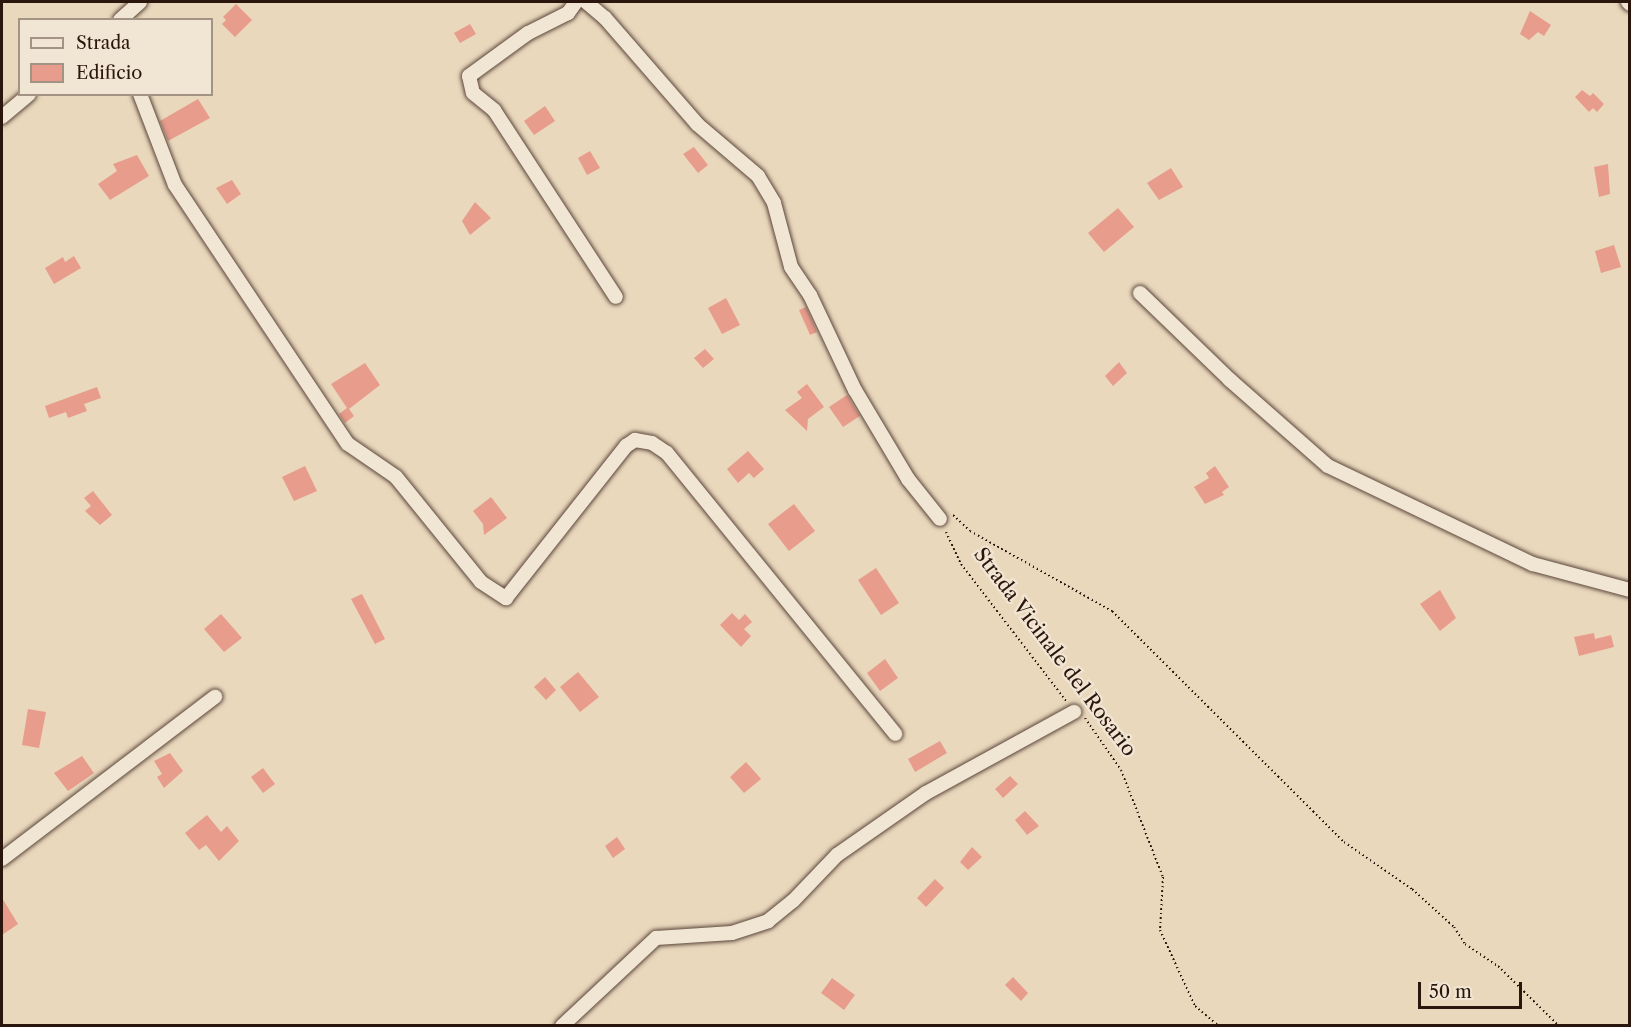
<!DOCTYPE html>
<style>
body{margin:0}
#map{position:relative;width:1631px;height:1027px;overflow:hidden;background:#ead8bd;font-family:"Libre Caslon Text",serif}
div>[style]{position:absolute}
.building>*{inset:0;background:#e79c8c}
.path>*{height:2px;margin-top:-1px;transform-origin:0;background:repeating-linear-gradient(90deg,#2b160e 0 1.5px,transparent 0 4.5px)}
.roads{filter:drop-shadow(0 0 2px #5b463a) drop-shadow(0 0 2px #5b463a)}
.minor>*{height:14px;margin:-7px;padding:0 7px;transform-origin:7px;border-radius:7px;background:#f1e6d4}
span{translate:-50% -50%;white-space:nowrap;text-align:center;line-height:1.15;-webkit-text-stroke:4.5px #f1e6d4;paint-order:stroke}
.street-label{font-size:20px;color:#2b160e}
.frame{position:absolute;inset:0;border:3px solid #2b160e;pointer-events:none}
.legend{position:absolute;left:18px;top:18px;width:195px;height:78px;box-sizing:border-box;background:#f1e6d4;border:2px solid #a29385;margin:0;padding:8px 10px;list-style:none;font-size:18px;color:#2b160e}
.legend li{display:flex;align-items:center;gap:12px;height:30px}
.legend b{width:30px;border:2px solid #a29385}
.scale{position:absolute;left:1418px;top:982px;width:104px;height:27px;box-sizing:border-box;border:3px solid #2b160e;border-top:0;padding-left:8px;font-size:18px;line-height:21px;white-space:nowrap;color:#2b160e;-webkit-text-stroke:4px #f1e6d4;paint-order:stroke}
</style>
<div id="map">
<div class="building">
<div style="clip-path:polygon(236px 4px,252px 20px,235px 37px,222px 24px,226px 20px,223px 17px)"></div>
<div style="clip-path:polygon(1530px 11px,1551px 25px,1544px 36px,1538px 32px,1529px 40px,1520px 34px)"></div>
<div style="clip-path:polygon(470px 24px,476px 34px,460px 43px,454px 33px)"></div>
<div style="clip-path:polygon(1582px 90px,1590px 96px,1593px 93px,1604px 104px,1597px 112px,1593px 108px,1589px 112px,1575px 97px)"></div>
<div style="clip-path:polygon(198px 99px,210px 118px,168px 141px,160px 121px)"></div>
<div style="clip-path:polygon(545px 106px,555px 121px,534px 135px,524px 121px)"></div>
<div style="clip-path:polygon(694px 147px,708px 165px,698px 173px,683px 154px)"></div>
<div style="clip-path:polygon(590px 151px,600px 168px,587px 175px,578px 158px)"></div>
<div style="clip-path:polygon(137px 155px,149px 176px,110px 200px,98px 184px,117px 171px,113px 164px)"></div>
<div style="clip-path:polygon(1608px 164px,1610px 194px,1599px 197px,1594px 167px)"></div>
<div style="clip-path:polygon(1171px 168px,1183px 187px,1159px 200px,1147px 183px)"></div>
<div style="clip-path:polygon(232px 180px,241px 194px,227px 204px,216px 188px)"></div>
<div style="clip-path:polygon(475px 202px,491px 218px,470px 235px,462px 221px)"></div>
<div style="clip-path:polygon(1118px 208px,1134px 227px,1104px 252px,1088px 233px)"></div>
<div style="clip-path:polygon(1614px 245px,1621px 267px,1601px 273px,1595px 251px)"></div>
<div style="clip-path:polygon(74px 256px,81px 268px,54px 284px,45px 268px,63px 257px,65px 262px)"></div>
<div style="clip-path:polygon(726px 298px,740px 325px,722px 334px,708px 308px)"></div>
<div style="clip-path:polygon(806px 307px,817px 332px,810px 335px,799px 310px)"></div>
<div style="clip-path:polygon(705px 349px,714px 359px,703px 368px,694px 358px)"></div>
<div style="clip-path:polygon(1119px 362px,1127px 373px,1113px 386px,1105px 376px)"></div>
<div style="clip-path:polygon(365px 363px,380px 385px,349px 409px,354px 416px,345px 423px,339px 414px,347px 408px,331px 384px)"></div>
<div style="clip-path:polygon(807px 384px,824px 407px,808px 419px,807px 431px,785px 410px,802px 398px,797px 392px)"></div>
<div style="clip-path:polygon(97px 387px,101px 398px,84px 404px,87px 411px,68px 418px,66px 412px,49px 418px,45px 406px)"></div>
<div style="clip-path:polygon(847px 395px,860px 416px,843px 427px,829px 407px)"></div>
<div style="clip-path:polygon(748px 451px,764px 469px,754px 478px,749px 473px,738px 483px,727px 469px)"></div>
<div style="clip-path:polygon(305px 466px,317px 491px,294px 501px,282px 477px)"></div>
<div style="clip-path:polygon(1215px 466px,1229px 487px,1222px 492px,1224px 495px,1205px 504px,1194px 487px,1209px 478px,1206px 473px)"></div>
<div style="clip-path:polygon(93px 491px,112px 515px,100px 525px,85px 511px,91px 506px,84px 498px)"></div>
<div style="clip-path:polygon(491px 497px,507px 518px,484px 535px,483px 524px,473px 511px)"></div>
<div style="clip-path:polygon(794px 504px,815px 531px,789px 551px,768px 524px)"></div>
<div style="clip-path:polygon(876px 568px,899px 603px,881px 615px,858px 580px)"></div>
<div style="clip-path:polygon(1440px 590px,1456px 618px,1440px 631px,1420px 604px)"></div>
<div style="clip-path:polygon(362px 594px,385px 639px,375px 644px,351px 599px)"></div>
<div style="clip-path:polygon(732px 613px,739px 620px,745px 614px,752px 622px,744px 629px,751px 636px,741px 647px,720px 625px)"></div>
<div style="clip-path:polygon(221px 614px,242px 638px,224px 652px,204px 629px)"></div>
<div style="clip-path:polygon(1594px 633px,1595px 639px,1611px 635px,1614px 647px,1579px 656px,1574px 637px)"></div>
<div style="clip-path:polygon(885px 659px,898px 678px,880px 691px,867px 673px)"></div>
<div style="clip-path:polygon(578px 672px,599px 697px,580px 712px,560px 687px)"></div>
<div style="clip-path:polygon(545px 677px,556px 690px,546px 700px,534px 687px)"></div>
<div style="clip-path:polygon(28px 709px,46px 712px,39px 748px,22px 745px)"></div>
<div style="clip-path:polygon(940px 741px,947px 753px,915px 772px,908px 759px)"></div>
<div style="clip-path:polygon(170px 753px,183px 771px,164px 788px,157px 777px,162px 774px,154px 761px)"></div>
<div style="clip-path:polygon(82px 756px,94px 773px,68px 791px,54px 773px)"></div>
<div style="clip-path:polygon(746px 762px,761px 779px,744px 793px,730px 777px)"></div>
<div style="clip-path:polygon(263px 768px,275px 784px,263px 793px,251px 777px)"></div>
<div style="clip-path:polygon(1010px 776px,1018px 784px,1003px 798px,995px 789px)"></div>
<div style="clip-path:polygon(1025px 811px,1039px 826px,1027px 835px,1015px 820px)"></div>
<div style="clip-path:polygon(207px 815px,221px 832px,227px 826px,239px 841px,219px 861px,206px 845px,199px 850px,185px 833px)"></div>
<div style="clip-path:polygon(617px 837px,625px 849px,613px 858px,605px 846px)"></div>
<div style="clip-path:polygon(972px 847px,982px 857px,968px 870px,960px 862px)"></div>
<div style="clip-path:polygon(935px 879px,944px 888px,926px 907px,917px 898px)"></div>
<div style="clip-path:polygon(2px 898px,18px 924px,2px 935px)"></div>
<div style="clip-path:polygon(1013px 977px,1028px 993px,1021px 1001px,1005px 985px)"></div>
<div style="clip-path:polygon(832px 978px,855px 995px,844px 1010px,821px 993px)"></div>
</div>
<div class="path">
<div style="left:953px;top:515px;width:23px;rotate:43deg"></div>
<div style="left:970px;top:531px;width:163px;rotate:29.4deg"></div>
<div style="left:1112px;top:611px;width:327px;rotate:44.9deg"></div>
<div style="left:1344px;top:842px;width:83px;rotate:34.7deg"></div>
<div style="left:1412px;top:889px;width:57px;rotate:42.1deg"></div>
<div style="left:1454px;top:927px;width:20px;rotate:57deg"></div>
<div style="left:1465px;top:944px;width:40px;rotate:34deg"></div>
<div style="left:1498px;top:966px;width:86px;rotate:44.5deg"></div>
<div style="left:946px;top:532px;width:35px;rotate:65deg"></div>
<div style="left:961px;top:564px;width:173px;rotate:52.5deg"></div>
<div style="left:1085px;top:718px;width:63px;rotate:55.3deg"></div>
<div style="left:1121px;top:770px;width:115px;rotate:68.6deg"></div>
<div style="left:1163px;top:877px;width:53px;rotate:93.2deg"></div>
<div style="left:1160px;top:930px;width:84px;rotate:65.3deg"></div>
<div style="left:1195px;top:1006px;width:31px;rotate:40deg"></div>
</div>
<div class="roads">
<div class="minor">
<div style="left:576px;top:2px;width:14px;rotate:126deg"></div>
<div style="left:568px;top:13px;width:45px;rotate:153.4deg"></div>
<div style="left:528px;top:33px;width:73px;rotate:143.9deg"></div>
<div style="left:469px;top:76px;width:17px;rotate:77deg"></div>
<div style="left:473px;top:93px;width:27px;rotate:39deg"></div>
<div style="left:494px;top:110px;width:223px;rotate:56.9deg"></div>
<div style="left:586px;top:2px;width:25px;rotate:40deg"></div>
<div style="left:605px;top:18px;width:140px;rotate:49deg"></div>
<div style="left:697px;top:124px;width:80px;rotate:40.4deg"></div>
<div style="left:758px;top:176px;width:31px;rotate:59deg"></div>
<div style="left:774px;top:203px;width:66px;rotate:75.1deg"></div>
<div style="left:791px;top:267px;width:34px;rotate:56deg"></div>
<div style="left:810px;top:295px;width:105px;rotate:64.7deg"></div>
<div style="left:855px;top:390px;width:104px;rotate:59.2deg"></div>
<div style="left:908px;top:479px;width:51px;rotate:51.3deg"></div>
<div style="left:1628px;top:2px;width:3px;rotate:45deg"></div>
<div style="left:120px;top:20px;width:27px;rotate:-42deg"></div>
<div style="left:140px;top:94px;width:97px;rotate:69deg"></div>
<div style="left:175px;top:185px;width:311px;rotate:56.3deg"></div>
<div style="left:348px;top:444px;width:58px;rotate:34.5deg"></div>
<div style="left:396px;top:477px;width:135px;rotate:51deg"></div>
<div style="left:481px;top:582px;width:30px;rotate:33deg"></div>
<div style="left:506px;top:598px;width:194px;rotate:-51.7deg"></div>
<div style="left:626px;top:446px;width:11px;rotate:-34deg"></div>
<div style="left:635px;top:440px;width:17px;rotate:10deg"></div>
<div style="left:652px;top:443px;width:18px;rotate:34deg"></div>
<div style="left:667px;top:453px;width:362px;rotate:50.9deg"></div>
<div style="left:2px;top:117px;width:35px;rotate:-40deg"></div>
<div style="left:1140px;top:293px;width:125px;rotate:44deg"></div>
<div style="left:1230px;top:380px;width:130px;rotate:41.3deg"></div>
<div style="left:1328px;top:466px;width:227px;rotate:25.6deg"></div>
<div style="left:1533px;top:564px;width:100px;rotate:15deg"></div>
<div style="left:2px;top:859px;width:268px;rotate:-37.3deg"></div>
<div style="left:562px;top:1026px;width:129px;rotate:-43.1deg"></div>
<div style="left:656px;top:938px;width:76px;rotate:-3.8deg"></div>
<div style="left:732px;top:933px;width:38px;rotate:-18deg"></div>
<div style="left:768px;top:921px;width:32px;rotate:-39deg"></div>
<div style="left:793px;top:901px;width:64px;rotate:-46.3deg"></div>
<div style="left:837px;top:855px;width:108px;rotate:-34.9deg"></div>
<div style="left:926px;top:793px;width:169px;rotate:-28.7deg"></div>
</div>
</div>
<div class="street-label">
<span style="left:1055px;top:652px;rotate:53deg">Strada Vicinale del Rosario</span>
</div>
<div class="frame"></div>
<ul class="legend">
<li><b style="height:8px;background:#f1e6d4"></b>Strada</li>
<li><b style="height:16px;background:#e79c8c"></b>Edificio</li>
</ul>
<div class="scale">50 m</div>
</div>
